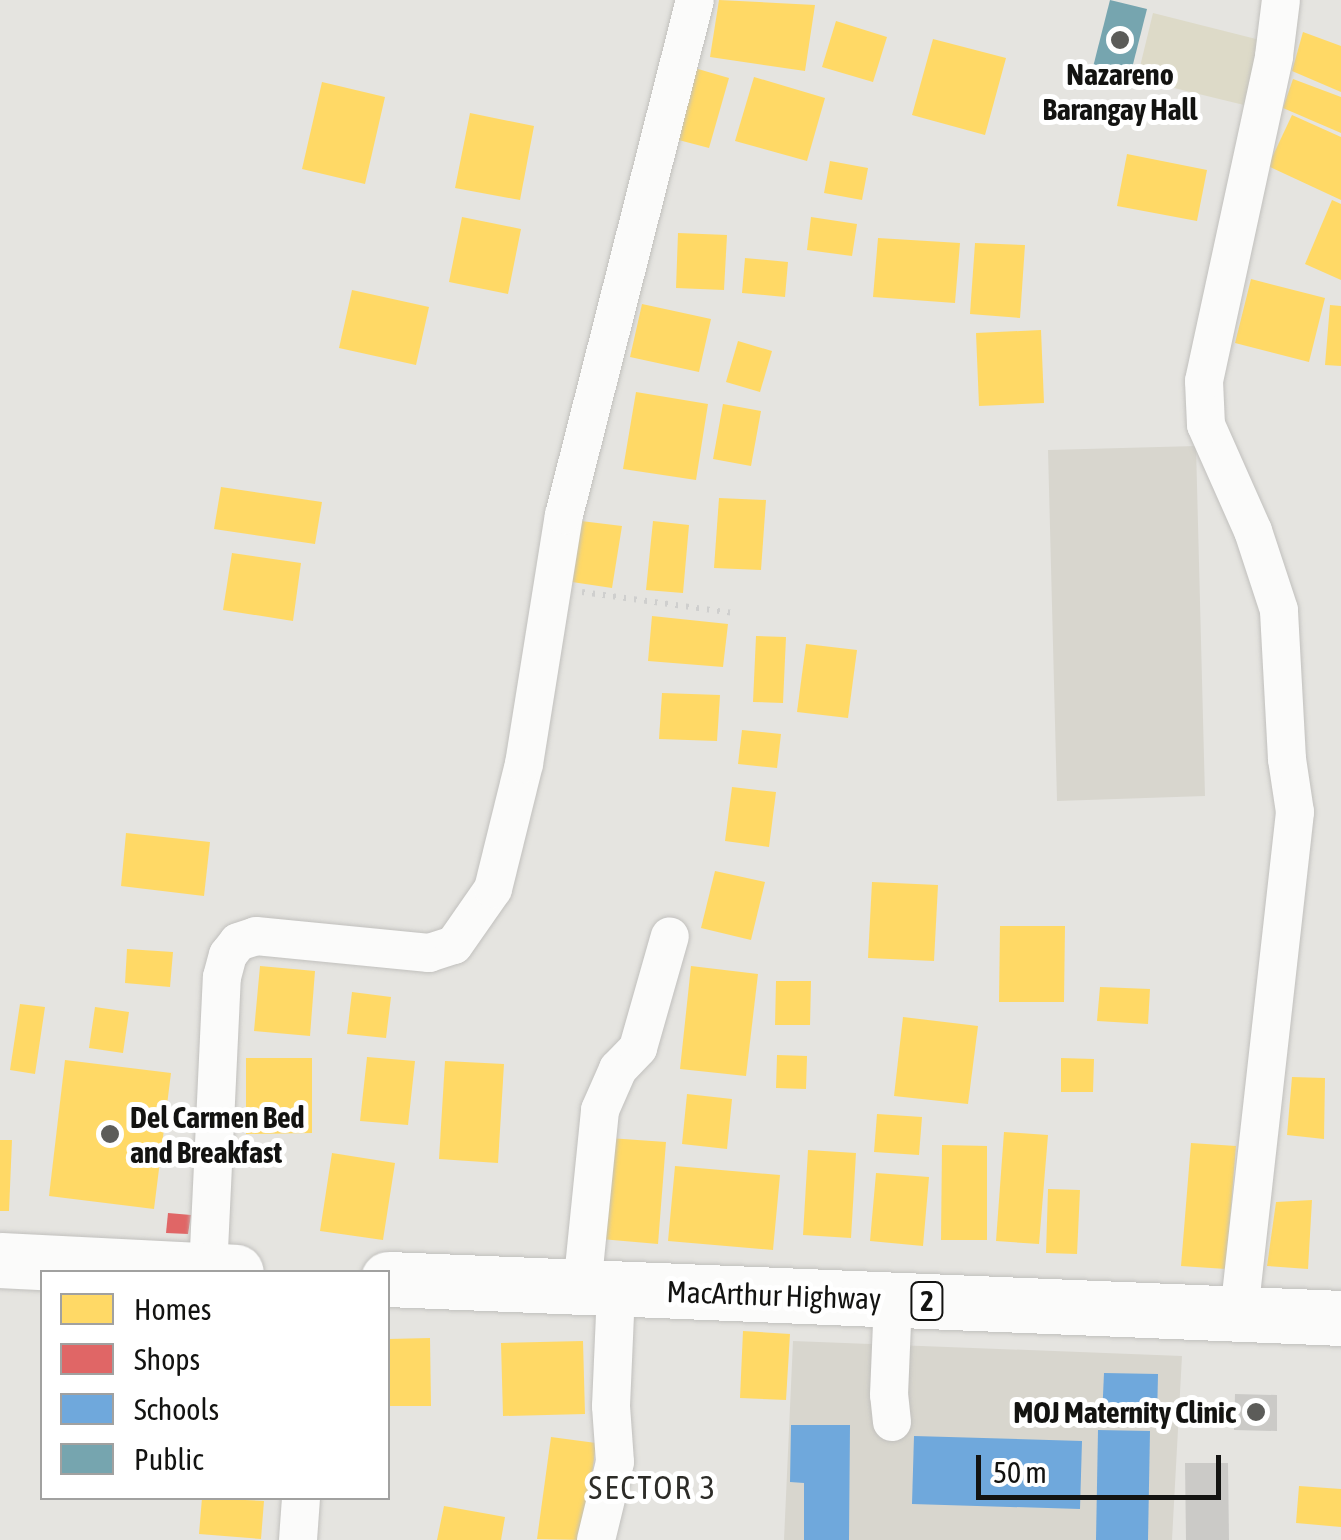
<!DOCTYPE html>
<style>
body{margin:0}
#map{position:relative;width:1341px;height:1540px;overflow:hidden;background:#e5e4e0;font-family:"Asap Condensed",sans-serif}
div>[style]{position:absolute}
.built>*{inset:0;background:#d8d6ce}
.green>*{inset:0;background:#dddac8}
.homes>*{inset:0;background:#ffd966}
.shops>*{inset:0;background:#e06666}
.schools>*{inset:0;background:#6fa8dc}
.public>*{inset:0;background:#76a5af}
.building>*{inset:0;background:#cbcac7}
.path>*{height:6px;margin-top:-3px;transform-origin:0;background:repeating-linear-gradient(90deg,#cfcfce 0 2.5px,transparent 0 10.5px)}
.roads{filter:drop-shadow(0 0 2px #c1c0bd) drop-shadow(0 0 2px #c1c0bd)}
.minor>*{height:38px;margin:-19px;padding:0 19px;transform-origin:19px;border-radius:19px;background:#fbfbfa}
.highway>*{height:55px;margin:-27.5px;padding:0 27.5px;transform-origin:27.5px;border-radius:27.5px;background:#fbfbfa}
.dots>*{width:28px;height:28px;translate:-50% -50%;box-sizing:border-box;border:5px solid #fff;border-radius:50%}
span{translate:-50% -50%;white-space:nowrap;text-align:center;line-height:1.15;-webkit-text-stroke:10px #fff;paint-order:stroke}
.shield-label span{padding:2px 8px;background:#fff;border:2px solid;border-radius:8px;-webkit-text-stroke-width:0}
.shield-label{font-size:28px;color:#131311;font-weight:700}
.poi-label{font-size:30px;color:#131311;font-weight:700}
.left{translate:0 -50%;text-align:left}
.right{translate:-100% -50%;text-align:right}
.street-label{font-size:30px;color:#131311}
.neighbourhood-label{font-size:32px;color:#2d2c28;letter-spacing:2.5px}
.legend{position:absolute;left:40px;top:1270px;width:350px;height:230px;box-sizing:border-box;background:#fff;border:2px solid #a1a1a0;margin:0;padding:12px 18px;list-style:none;font-size:30px;color:#131311}
.legend li{display:flex;align-items:center;gap:20px;height:50px}
.legend b{width:50px;border:2px solid #a1a1a0}
.scale{position:absolute;left:976px;top:1455px;width:245px;height:45px;box-sizing:border-box;border:5px solid #131311;border-top:0;padding-left:12px;font-size:30px;line-height:35px;white-space:nowrap;color:#131311;-webkit-text-stroke:8px #fff;paint-order:stroke}
</style>
<div id="map">
<div class="built">
<div style="clip-path:polygon(1196px 446px,1205px 796px,1057px 801px,1048px 450px)"></div>
<div style="clip-path:polygon(793px 1341px,1182px 1356px,1172px 1540px,784px 1540px)"></div>
</div>
<div class="green">
<div style="clip-path:polygon(1153px 13px,1260px 40px,1244px 105px,1137px 79px)"></div>
</div>
<div class="homes">
<div style="clip-path:polygon(719px 0,815px 5px,805px 71px,710px 57px)"></div>
<div style="clip-path:polygon(836px 21px,887px 37px,873px 82px,822px 67px)"></div>
<div style="clip-path:polygon(1303px 32px,1341px 46px,1341px 92px,1292px 71px)"></div>
<div style="clip-path:polygon(933px 39px,1006px 58px,985px 135px,912px 115px)"></div>
<div style="clip-path:polygon(691px 67px,729px 78px,709px 148px,671px 138px)"></div>
<div style="clip-path:polygon(754px 77px,825px 98px,807px 161px,735px 141px)"></div>
<div style="clip-path:polygon(1293px 79px,1341px 97px,1341px 133px,1283px 108px)"></div>
<div style="clip-path:polygon(322px 82px,385px 97px,365px 184px,302px 169px)"></div>
<div style="clip-path:polygon(470px 113px,534px 126px,520px 200px,455px 188px)"></div>
<div style="clip-path:polygon(1292px 115px,1341px 137px,1341px 200px,1268px 166px)"></div>
<div style="clip-path:polygon(1127px 154px,1207px 170px,1197px 221px,1117px 206px)"></div>
<div style="clip-path:polygon(830px 161px,868px 168px,862px 200px,824px 193px)"></div>
<div style="clip-path:polygon(1332px 200px,1341px 204px,1341px 280px,1305px 264px)"></div>
<div style="clip-path:polygon(462px 217px,521px 229px,508px 294px,449px 282px)"></div>
<div style="clip-path:polygon(811px 217px,857px 224px,852px 256px,807px 250px)"></div>
<div style="clip-path:polygon(678px 233px,727px 235px,724px 290px,676px 288px)"></div>
<div style="clip-path:polygon(878px 238px,960px 243px,955px 303px,873px 297px)"></div>
<div style="clip-path:polygon(975px 243px,1025px 245px,1020px 318px,970px 314px)"></div>
<div style="clip-path:polygon(745px 258px,788px 262px,785px 297px,742px 293px)"></div>
<div style="clip-path:polygon(1251px 279px,1325px 298px,1309px 362px,1235px 343px)"></div>
<div style="clip-path:polygon(352px 290px,429px 307px,416px 365px,339px 348px)"></div>
<div style="clip-path:polygon(642px 304px,711px 319px,699px 372px,630px 357px)"></div>
<div style="clip-path:polygon(1330px 305px,1341px 306px,1341px 366px,1325px 365px)"></div>
<div style="clip-path:polygon(1041px 330px,1044px 403px,979px 406px,976px 333px)"></div>
<div style="clip-path:polygon(738px 341px,772px 351px,760px 392px,726px 382px)"></div>
<div style="clip-path:polygon(636px 392px,708px 404px,696px 480px,623px 469px)"></div>
<div style="clip-path:polygon(723px 404px,761px 411px,751px 466px,713px 459px)"></div>
<div style="clip-path:polygon(221px 487px,322px 502px,315px 544px,214px 529px)"></div>
<div style="clip-path:polygon(719px 498px,766px 500px,761px 570px,714px 568px)"></div>
<div style="clip-path:polygon(581px 521px,622px 526px,612px 588px,572px 582px)"></div>
<div style="clip-path:polygon(653px 521px,689px 525px,683px 593px,646px 590px)"></div>
<div style="clip-path:polygon(232px 553px,301px 563px,293px 621px,223px 610px)"></div>
<div style="clip-path:polygon(652px 616px,728px 624px,723px 667px,648px 661px)"></div>
<div style="clip-path:polygon(756px 636px,786px 637px,783px 703px,753px 702px)"></div>
<div style="clip-path:polygon(806px 644px,857px 650px,848px 718px,797px 712px)"></div>
<div style="clip-path:polygon(662px 693px,720px 695px,717px 741px,659px 739px)"></div>
<div style="clip-path:polygon(742px 730px,781px 734px,777px 768px,738px 764px)"></div>
<div style="clip-path:polygon(732px 787px,776px 792px,769px 847px,725px 841px)"></div>
<div style="clip-path:polygon(126px 833px,210px 842px,204px 896px,121px 886px)"></div>
<div style="clip-path:polygon(715px 871px,765px 882px,751px 940px,701px 928px)"></div>
<div style="clip-path:polygon(872px 882px,938px 885px,934px 961px,868px 958px)"></div>
<div style="clip-path:polygon(1000px 926px,1065px 926px,1064px 1002px,999px 1002px)"></div>
<div style="clip-path:polygon(127px 949px,173px 952px,170px 987px,125px 983px)"></div>
<div style="clip-path:polygon(260px 966px,315px 971px,310px 1036px,254px 1031px)"></div>
<div style="clip-path:polygon(691px 966px,758px 974px,746px 1076px,680px 1069px)"></div>
<div style="clip-path:polygon(776px 981px,811px 981px,810px 1025px,775px 1025px)"></div>
<div style="clip-path:polygon(1100px 987px,1150px 989px,1148px 1024px,1097px 1021px)"></div>
<div style="clip-path:polygon(352px 992px,391px 997px,386px 1038px,347px 1034px)"></div>
<div style="clip-path:polygon(20px 1004px,45px 1007px,35px 1074px,10px 1070px)"></div>
<div style="clip-path:polygon(95px 1007px,129px 1012px,123px 1053px,89px 1048px)"></div>
<div style="clip-path:polygon(903px 1017px,978px 1026px,968px 1104px,894px 1096px)"></div>
<div style="clip-path:polygon(777px 1055px,807px 1056px,806px 1089px,776px 1088px)"></div>
<div style="clip-path:polygon(367px 1057px,415px 1061px,408px 1125px,360px 1121px)"></div>
<div style="clip-path:polygon(246px 1058px,312px 1058px,312px 1133px,246px 1134px)"></div>
<div style="clip-path:polygon(1061px 1058px,1094px 1059px,1093px 1092px,1061px 1092px)"></div>
<div style="clip-path:polygon(65px 1060px,171px 1073px,154px 1209px,49px 1196px)"></div>
<div style="clip-path:polygon(445px 1061px,504px 1064px,498px 1163px,439px 1159px)"></div>
<div style="clip-path:polygon(1292px 1077px,1325px 1078px,1324px 1139px,1287px 1135px)"></div>
<div style="clip-path:polygon(687px 1094px,732px 1099px,727px 1149px,682px 1144px)"></div>
<div style="clip-path:polygon(877px 1114px,922px 1117px,919px 1155px,874px 1152px)"></div>
<div style="clip-path:polygon(1004px 1132px,1048px 1135px,1039px 1244px,996px 1241px)"></div>
<div style="clip-path:polygon(609px 1138px,666px 1142px,658px 1244px,601px 1239px)"></div>
<div style="clip-path:polygon(0 1140px,12px 1140px,9px 1211px,0 1211px)"></div>
<div style="clip-path:polygon(1191px 1143px,1236px 1146px,1226px 1269px,1181px 1266px)"></div>
<div style="clip-path:polygon(942px 1145px,987px 1146px,987px 1240px,941px 1240px)"></div>
<div style="clip-path:polygon(808px 1150px,856px 1153px,851px 1238px,803px 1235px)"></div>
<div style="clip-path:polygon(332px 1153px,395px 1163px,383px 1240px,320px 1231px)"></div>
<div style="clip-path:polygon(675px 1166px,780px 1175px,773px 1250px,668px 1241px)"></div>
<div style="clip-path:polygon(876px 1173px,929px 1177px,923px 1246px,870px 1241px)"></div>
<div style="clip-path:polygon(1048px 1189px,1080px 1190px,1077px 1254px,1046px 1253px)"></div>
<div style="clip-path:polygon(1312px 1200px,1308px 1269px,1267px 1266px,1276px 1202px)"></div>
<div style="clip-path:polygon(743px 1331px,790px 1334px,786px 1400px,740px 1398px)"></div>
<div style="clip-path:polygon(430px 1338px,431px 1406px,388px 1406px,388px 1339px)"></div>
<div style="clip-path:polygon(583px 1341px,585px 1414px,503px 1416px,501px 1343px)"></div>
<div style="clip-path:polygon(551px 1437px,596px 1443px,584px 1540px,537px 1539px)"></div>
<div style="clip-path:polygon(1299px 1486px,1341px 1489px,1341px 1527px,1296px 1523px)"></div>
<div style="clip-path:polygon(202px 1498px,264px 1501px,261px 1539px,199px 1534px)"></div>
<div style="clip-path:polygon(444px 1506px,505px 1517px,501px 1540px,437px 1540px)"></div>
</div>
<div class="shops">
<div style="clip-path:polygon(168px 1213px,191px 1215px,188px 1234px,166px 1233px)"></div>
</div>
<div class="schools">
<div style="clip-path:polygon(1104px 1373px,1158px 1374px,1157px 1420px,1102px 1418px)"></div>
<div style="clip-path:polygon(791px 1425px,850px 1425px,849px 1540px,804px 1540px,804px 1483px,790px 1482px)"></div>
<div style="clip-path:polygon(1098px 1430px,1150px 1431px,1148px 1540px,1096px 1540px)"></div>
<div style="clip-path:polygon(914px 1436px,1082px 1441px,1080px 1509px,912px 1504px)"></div>
</div>
<div class="public">
<div style="clip-path:polygon(1110px 0,1147px 9px,1129px 80px,1092px 71px)"></div>
</div>
<div class="building">
<div style="clip-path:polygon(1235px 1394px,1277px 1395px,1277px 1431px,1234px 1430px)"></div>
<div style="clip-path:polygon(1185px 1463px,1228px 1463px,1229px 1540px,1186px 1540px)"></div>
</div>
<div class="path">
<div style="left:582px;top:592px;width:152px;rotate:7.9deg"></div>
</div>
<div class="roads">
<div class="minor">
<div style="left:208px;top:1271px;width:294px;rotate:-87.3deg"></div>
<div style="left:222px;top:977px;width:23px;rotate:-75deg"></div>
<div style="left:228px;top:955px;width:16px;rotate:-52deg"></div>
<div style="left:238px;top:942px;width:19px;rotate:-18deg"></div>
<div style="left:256px;top:936px;width:174px;rotate:5.6deg"></div>
<div style="left:429px;top:953px;width:26px;rotate:-18deg"></div>
<div style="left:454px;top:945px;width:68px;rotate:-55.1deg"></div>
<div style="left:493px;top:889px;width:129px;rotate:-76.1deg"></div>
<div style="left:524px;top:764px;width:252px;rotate:-80.9deg"></div>
<div style="left:564px;top:515px;width:531px;rotate:-75.73deg"></div>
<div style="left:582px;top:1288px;width:179px;rotate:-84.2deg"></div>
<div style="left:600px;top:1110px;width:45px;rotate:-66.3deg"></div>
<div style="left:618px;top:1069px;width:29px;rotate:-46deg"></div>
<div style="left:638px;top:1048px;width:116px;rotate:-74.1deg"></div>
<div style="left:1239px;top:1313px;width:504px;rotate:-83.62deg"></div>
<div style="left:1295px;top:812px;width:54px;rotate:-98.6deg"></div>
<div style="left:1287px;top:759px;width:149px;rotate:-93.1deg"></div>
<div style="left:1279px;top:610px;width:83px;rotate:-108.2deg"></div>
<div style="left:1253px;top:531px;width:116px;rotate:-113.9deg"></div>
<div style="left:1206px;top:425px;width:44px;rotate:-92.6deg"></div>
<div style="left:1204px;top:381px;width:332px;rotate:-77.8deg"></div>
<div style="left:1274px;top:56px;width:56px;rotate:-82.9deg"></div>
<div style="left:892px;top:1422px;width:27px;rotate:-96deg"></div>
<div style="left:889px;top:1395px;width:95px;rotate:-87.6deg"></div>
<div style="left:298px;top:1540px;width:42px;rotate:-85.9deg"></div>
<div style="left:596px;top:1540px;width:80px;rotate:-76.3deg"></div>
<div style="left:615px;top:1462px;width:56px;rotate:-94.1deg"></div>
<div style="left:611px;top:1406px;width:116px;rotate:-87.5deg"></div>
</div>
<div class="highway">
<div style="left:0;top:1260px;width:236px;rotate:2.9deg"></div>
<div style="left:388px;top:1279px;width:954px;rotate:2.34deg"></div>
</div>
</div>
<div class="dots">
<div style="left:1120px;top:40px;background:#5c5c59"></div>
<div style="left:110px;top:1134px;background:#5c5c59"></div>
<div style="left:1256px;top:1412px;background:#5c5c59"></div>
</div>
<div class="shield-label">
<span style="left:927px;top:1301px">2</span>
</div>
<div class="poi-label">
<span style="left:1120px;top:91px">Nazareno<br>Barangay Hall</span>
<span class="left" style="left:130px;top:1134px">Del Carmen Bed<br>and Breakfast</span>
<span class="right" style="left:1236px;top:1412px">MOJ Maternity Clinic</span>
</div>
<div class="street-label">
<span style="left:774px;top:1295px;rotate:2deg">MacArthur Highway</span>
</div>
<div class="neighbourhood-label">
<span style="left:653px;top:1488px">SECTOR 3</span>
</div>
<ul class="legend">
<li><b style="height:28px;background:#ffd966"></b>Homes</li>
<li><b style="height:28px;background:#e06666"></b>Shops</li>
<li><b style="height:28px;background:#6fa8dc"></b>Schools</li>
<li><b style="height:28px;background:#76a5af"></b>Public</li>
</ul>
<div class="scale">50 m</div>
</div>
